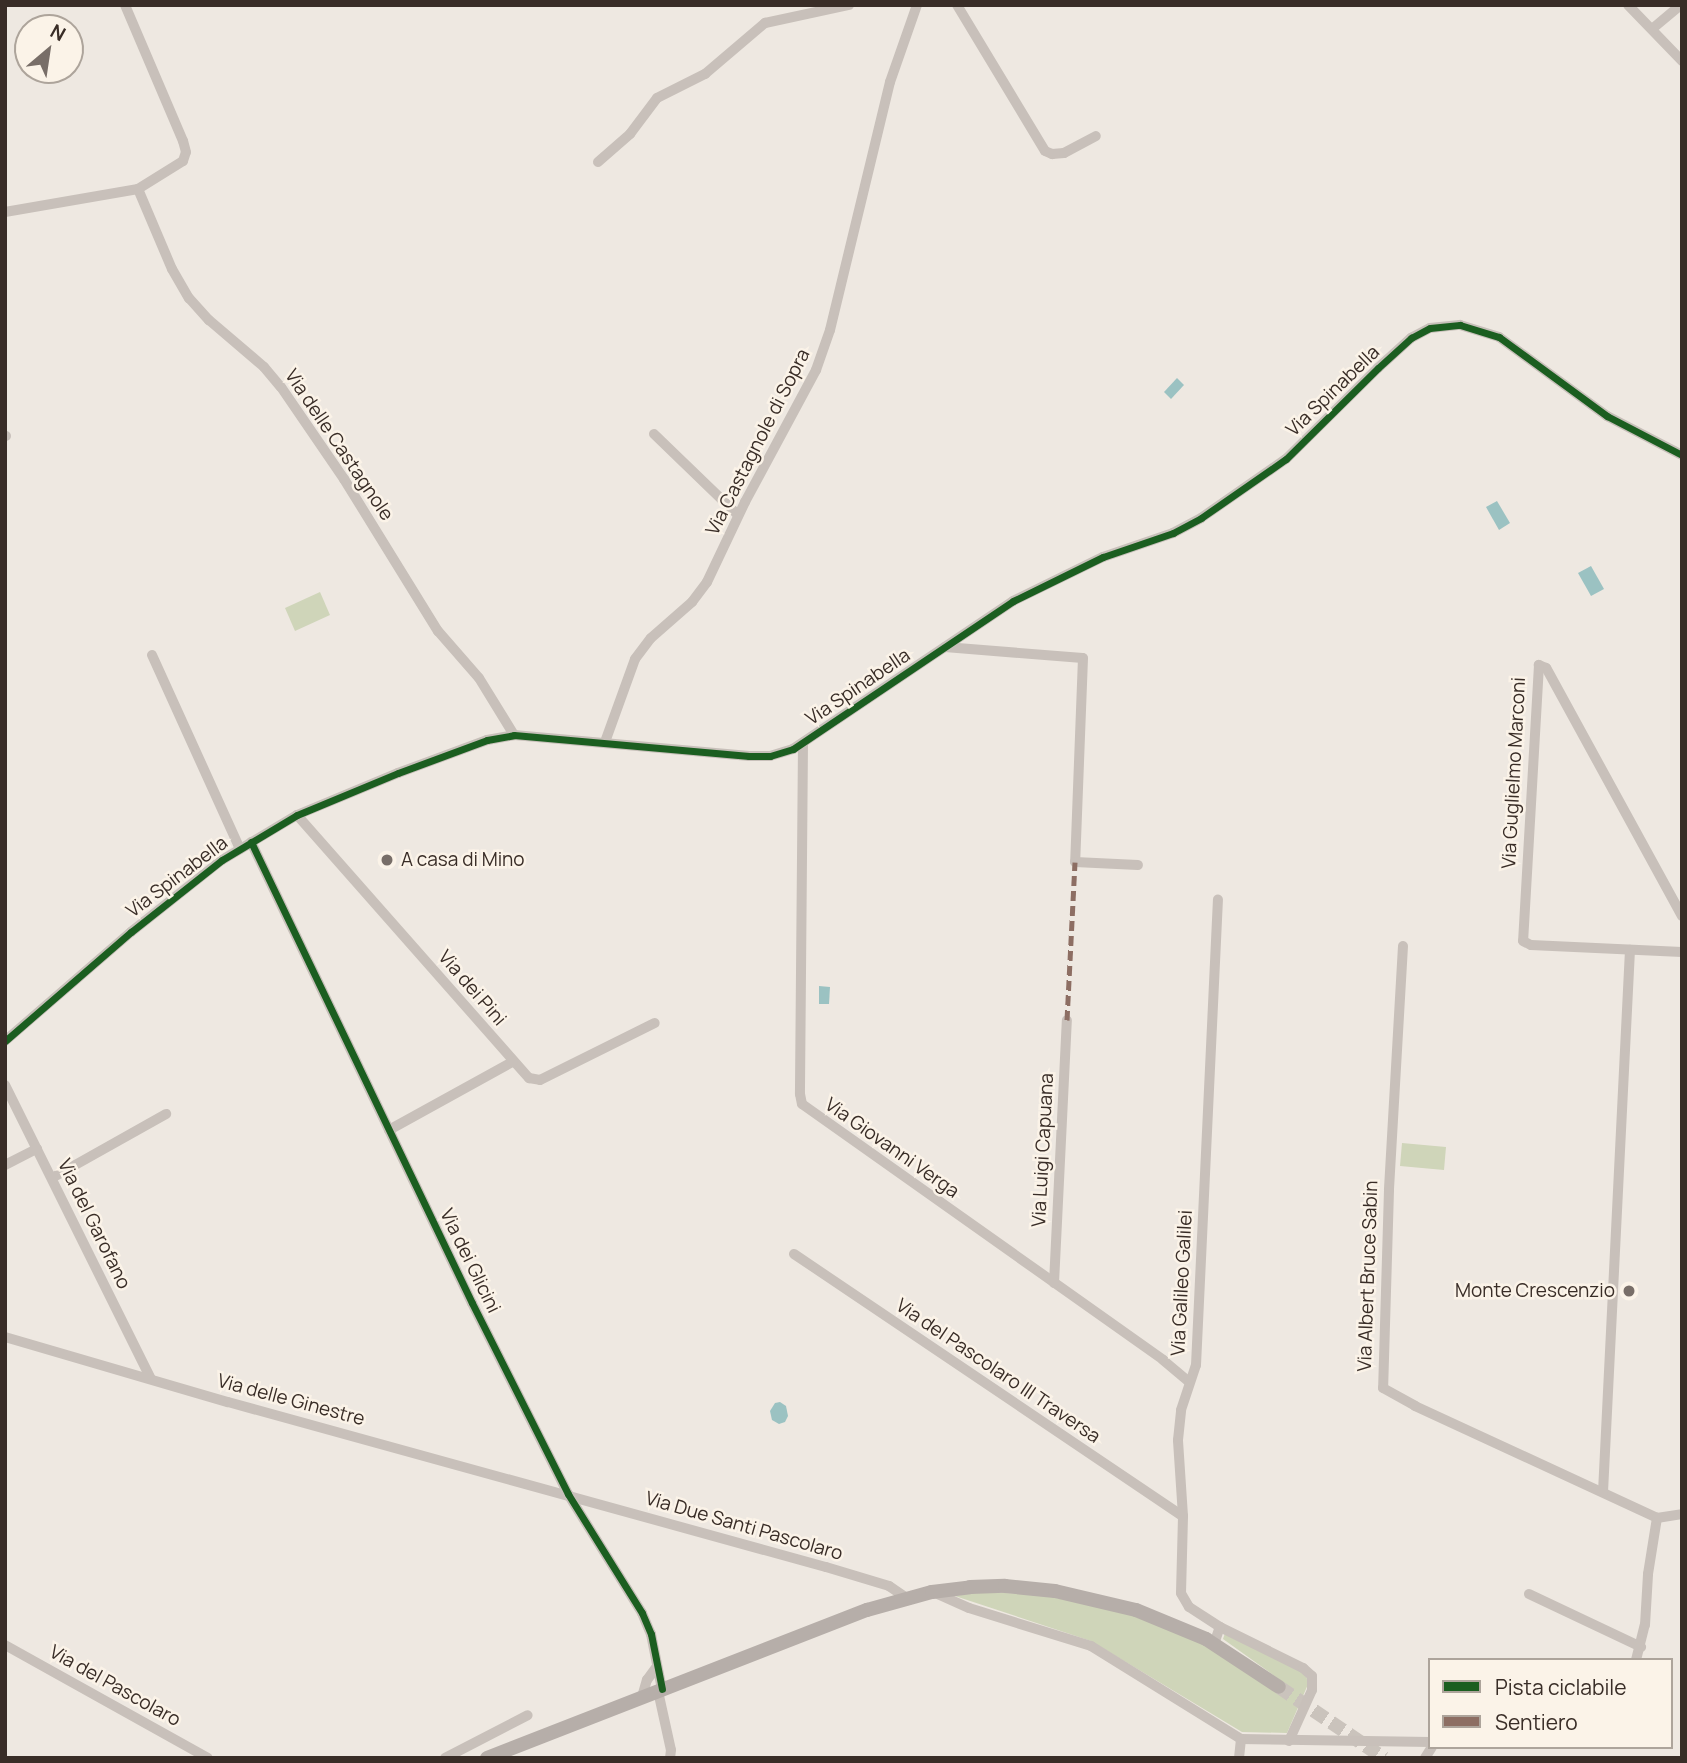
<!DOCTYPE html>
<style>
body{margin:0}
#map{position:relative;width:1687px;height:1763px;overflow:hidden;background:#eee8e1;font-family:Manrope,sans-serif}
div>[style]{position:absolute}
.green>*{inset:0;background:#cfd5b9}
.water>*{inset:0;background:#9bc2c2}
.major-tunnel>*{height:14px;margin-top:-7px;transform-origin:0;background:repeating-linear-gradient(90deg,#cac3bc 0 14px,transparent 0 21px)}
.minor>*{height:10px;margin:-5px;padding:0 5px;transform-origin:5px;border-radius:5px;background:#c8c0ba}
.major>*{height:14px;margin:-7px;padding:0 7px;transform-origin:7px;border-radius:7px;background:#b6aea9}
.quiet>*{height:5px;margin-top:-2.5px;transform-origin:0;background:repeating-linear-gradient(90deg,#8d6e63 0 10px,transparent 0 15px)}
.cycleway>*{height:7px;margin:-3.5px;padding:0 3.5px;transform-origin:3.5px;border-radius:3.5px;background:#1b5e20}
.dots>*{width:19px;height:19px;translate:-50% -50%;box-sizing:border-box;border:4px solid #fbf3e8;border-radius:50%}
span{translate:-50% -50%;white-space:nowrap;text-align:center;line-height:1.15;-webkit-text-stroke:5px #fbf3e8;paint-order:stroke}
.street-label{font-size:19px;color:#392d27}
.poi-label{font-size:19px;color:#392d27}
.left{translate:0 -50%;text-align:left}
.right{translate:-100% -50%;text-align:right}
.frame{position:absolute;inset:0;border:7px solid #392d27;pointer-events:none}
.legend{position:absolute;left:1428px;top:1658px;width:245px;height:91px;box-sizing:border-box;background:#fbf3e8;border:2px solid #ada49b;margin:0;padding:9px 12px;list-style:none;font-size:21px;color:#392d27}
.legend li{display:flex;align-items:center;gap:14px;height:35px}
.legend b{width:35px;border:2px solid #ada49b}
.north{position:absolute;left:14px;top:14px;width:70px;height:70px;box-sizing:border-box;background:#fbf3e8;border:2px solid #ada49b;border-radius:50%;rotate:29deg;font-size:19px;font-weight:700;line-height:28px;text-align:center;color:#392d27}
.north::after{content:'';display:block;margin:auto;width:24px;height:32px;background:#786e68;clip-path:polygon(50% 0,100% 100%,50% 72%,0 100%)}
</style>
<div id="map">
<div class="green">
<div style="clip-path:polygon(320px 592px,330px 615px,295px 631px,285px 608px)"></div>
<div style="clip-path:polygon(1402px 1143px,1446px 1147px,1444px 1170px,1400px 1166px)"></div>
<div style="clip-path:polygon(978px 1592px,1034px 1594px,1106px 1607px,1182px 1632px,1283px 1682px,1223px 1639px,1225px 1633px,1303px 1672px,1309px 1682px,1287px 1733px,1242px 1732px,1091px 1641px,955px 1596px)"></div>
</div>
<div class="water">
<div style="clip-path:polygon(1177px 378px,1184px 385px,1171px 399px,1164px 392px)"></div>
<div style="clip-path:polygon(1497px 501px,1510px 523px,1499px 530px,1486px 507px)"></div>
<div style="clip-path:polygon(1591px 566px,1604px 589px,1591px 596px,1578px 573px)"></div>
<div style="clip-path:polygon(819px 986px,830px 987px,829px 1004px,819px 1004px)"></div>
<div style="clip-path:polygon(780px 1402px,786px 1406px,788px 1416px,785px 1422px,779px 1424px,772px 1420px,770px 1411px,775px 1403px)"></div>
</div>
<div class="major-tunnel">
<div style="left:1279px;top:1687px;width:127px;rotate:34.1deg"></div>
</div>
<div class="minor">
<div style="left:957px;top:5px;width:170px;rotate:58.9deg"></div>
<div style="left:1045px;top:151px;width:8px;rotate:23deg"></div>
<div style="left:1052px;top:154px;width:12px;rotate:-5deg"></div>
<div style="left:1064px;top:153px;width:36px;rotate:-28deg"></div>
<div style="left:1628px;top:5px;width:78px;rotate:46deg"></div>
<div style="left:1652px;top:29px;width:38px;rotate:-40deg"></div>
<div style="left:598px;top:162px;width:43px;rotate:-41.2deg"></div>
<div style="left:630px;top:134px;width:45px;rotate:-53.1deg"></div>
<div style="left:657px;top:98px;width:54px;rotate:-26.6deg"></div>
<div style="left:705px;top:74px;width:79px;rotate:-40.4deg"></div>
<div style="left:765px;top:23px;width:86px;rotate:-12.1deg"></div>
<div style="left:138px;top:189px;width:87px;rotate:67deg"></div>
<div style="left:172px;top:269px;width:34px;rotate:60deg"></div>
<div style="left:189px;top:298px;width:30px;rotate:48deg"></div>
<div style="left:209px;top:320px;width:72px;rotate:40.5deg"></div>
<div style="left:264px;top:367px;width:26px;rotate:50deg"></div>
<div style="left:281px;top:387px;width:112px;rotate:55.6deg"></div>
<div style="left:344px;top:479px;width:179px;rotate:58.3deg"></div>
<div style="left:438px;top:631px;width:62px;rotate:48.9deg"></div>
<div style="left:479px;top:678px;width:67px;rotate:58.4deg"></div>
<div style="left:5px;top:212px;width:135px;rotate:-9.8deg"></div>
<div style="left:138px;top:189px;width:53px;rotate:-31.9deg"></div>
<div style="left:183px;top:161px;width:9px;rotate:-72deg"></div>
<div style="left:186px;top:152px;width:11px;rotate:-105deg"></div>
<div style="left:183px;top:141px;width:148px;rotate:-113.1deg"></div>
<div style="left:654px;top:434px;width:117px;rotate:44deg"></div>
<div style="left:5px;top:436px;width:1px"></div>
<div style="left:945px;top:647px;width:138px;rotate:4.6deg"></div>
<div style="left:1083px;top:658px;width:204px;rotate:92.2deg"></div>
<div style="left:1075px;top:862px;width:63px;rotate:2.7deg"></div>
<div style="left:152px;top:655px;width:213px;rotate:65.6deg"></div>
<div style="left:605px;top:742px;width:88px;rotate:-70.1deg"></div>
<div style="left:635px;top:659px;width:26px;rotate:-53deg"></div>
<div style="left:651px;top:638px;width:55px;rotate:-41.3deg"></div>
<div style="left:692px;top:602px;width:25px;rotate:-53deg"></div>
<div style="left:707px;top:582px;width:89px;rotate:-64.6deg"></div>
<div style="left:745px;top:502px;width:150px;rotate:-61.7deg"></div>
<div style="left:816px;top:370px;width:42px;rotate:-70.7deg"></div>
<div style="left:830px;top:330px;width:255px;rotate:-76.4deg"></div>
<div style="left:890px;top:82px;width:82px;rotate:-70.7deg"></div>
<div style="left:803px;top:743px;width:351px;rotate:90.5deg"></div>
<div style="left:800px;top:1094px;width:10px;rotate:79deg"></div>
<div style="left:802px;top:1104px;width:443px;rotate:35.3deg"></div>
<div style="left:1163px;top:1360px;width:33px;rotate:40deg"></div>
<div style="left:297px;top:815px;width:351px;rotate:48.6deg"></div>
<div style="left:529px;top:1078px;width:11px;rotate:10deg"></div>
<div style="left:540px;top:1080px;width:128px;rotate:-26.4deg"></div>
<div style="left:251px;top:842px;width:511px;rotate:64.39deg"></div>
<div style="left:472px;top:1303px;width:214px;rotate:63.3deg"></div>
<div style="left:568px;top:1494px;width:140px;rotate:58.1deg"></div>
<div style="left:642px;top:1613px;width:23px;rotate:67deg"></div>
<div style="left:651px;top:1634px;width:56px;rotate:78.7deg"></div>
<div style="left:1682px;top:916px;width:283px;rotate:-118.7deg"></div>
<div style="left:1546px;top:668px;width:8px;rotate:-157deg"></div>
<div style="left:1539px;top:665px;width:276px;rotate:93.3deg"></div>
<div style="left:1523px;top:941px;width:9px;rotate:27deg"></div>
<div style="left:1531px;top:945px;width:151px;rotate:2.7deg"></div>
<div style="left:1403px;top:946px;width:244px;rotate:93.3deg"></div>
<div style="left:1389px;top:1190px;width:198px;rotate:91.7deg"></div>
<div style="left:1383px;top:1388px;width:37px;rotate:29deg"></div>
<div style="left:1415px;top:1406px;width:267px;rotate:24.8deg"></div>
<div style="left:5px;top:1041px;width:167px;rotate:-40.9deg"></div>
<div style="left:131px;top:932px;width:116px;rotate:-38.4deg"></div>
<div style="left:222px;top:860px;width:87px;rotate:-31deg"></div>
<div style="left:297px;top:815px;width:109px;rotate:-22.6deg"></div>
<div style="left:398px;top:773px;width:95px;rotate:-20.3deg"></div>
<div style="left:487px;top:740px;width:27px;rotate:-10deg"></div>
<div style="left:514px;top:735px;width:236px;rotate:5.1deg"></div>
<div style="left:749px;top:756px;width:21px"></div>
<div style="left:770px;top:756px;width:24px;rotate:-17deg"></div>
<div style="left:793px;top:749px;width:265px;rotate:-33.9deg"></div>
<div style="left:1013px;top:601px;width:100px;rotate:-26.1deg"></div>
<div style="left:1103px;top:557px;width:74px;rotate:-18.9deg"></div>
<div style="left:1173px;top:533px;width:32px;rotate:-28deg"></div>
<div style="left:1201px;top:518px;width:103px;rotate:-34.8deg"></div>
<div style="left:1286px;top:459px;width:129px;rotate:-44.7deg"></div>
<div style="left:1378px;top:368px;width:45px;rotate:-42.3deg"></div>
<div style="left:1411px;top:338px;width:21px;rotate:-28deg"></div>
<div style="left:1430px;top:328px;width:30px;rotate:-6deg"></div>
<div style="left:1460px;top:325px;width:41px;rotate:17.1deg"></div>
<div style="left:1499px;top:337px;width:134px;rotate:36.2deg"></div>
<div style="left:1607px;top:416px;width:85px;rotate:27.5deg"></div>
<div style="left:5px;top:1085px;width:328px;rotate:63.6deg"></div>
<div style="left:389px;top:1130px;width:141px;rotate:-28.9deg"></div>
<div style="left:5px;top:1165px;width:36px;rotate:-27deg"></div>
<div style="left:52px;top:1178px;width:131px;rotate:-29.3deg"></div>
<div style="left:794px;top:1254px;width:469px;rotate:34deg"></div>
<div style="left:1054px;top:1283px;width:263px;rotate:-87.2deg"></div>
<div style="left:5px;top:1337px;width:232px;rotate:16.3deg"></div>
<div style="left:228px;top:1402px;width:620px;rotate:15.43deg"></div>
<div style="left:826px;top:1567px;width:66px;rotate:16.8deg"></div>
<div style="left:889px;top:1586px;width:22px;rotate:34deg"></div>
<div style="left:1603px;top:1492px;width:543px;rotate:-87.15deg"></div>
<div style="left:933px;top:1592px;width:39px;rotate:24deg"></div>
<div style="left:969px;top:1608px;width:128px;rotate:17.3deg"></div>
<div style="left:1091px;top:1646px;width:176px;rotate:31.8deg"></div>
<div style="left:1241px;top:1739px;width:189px;rotate:0.9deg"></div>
<div style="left:1529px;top:1594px;width:124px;rotate:25.3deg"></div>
<div style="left:1220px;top:1627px;width:93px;rotate:26.3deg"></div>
<div style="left:1303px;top:1668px;width:12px;rotate:42deg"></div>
<div style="left:1312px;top:1676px;width:14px;rotate:90deg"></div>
<div style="left:1312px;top:1690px;width:56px;rotate:114.3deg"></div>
<div style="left:1214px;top:1644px;width:18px;rotate:-71deg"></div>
<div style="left:1220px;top:1627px;width:37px;rotate:-147deg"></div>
<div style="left:1189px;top:1607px;width:16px;rotate:-120deg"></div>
<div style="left:1181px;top:1593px;width:77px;rotate:-88.5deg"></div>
<div style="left:1183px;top:1516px;width:76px;rotate:-93.8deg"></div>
<div style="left:1178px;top:1440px;width:30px;rotate:-84deg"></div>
<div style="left:1181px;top:1410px;width:47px;rotate:-71.6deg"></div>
<div style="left:1196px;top:1365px;width:466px;rotate:-87.3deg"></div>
<div style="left:5px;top:1645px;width:232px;rotate:29.1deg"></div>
<div style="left:1636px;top:1660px;width:36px;rotate:-76deg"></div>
<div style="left:1645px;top:1625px;width:51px;rotate:-86.6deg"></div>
<div style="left:1648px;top:1574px;width:57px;rotate:-80.9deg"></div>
<div style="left:1657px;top:1518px;width:25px;rotate:-9deg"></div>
<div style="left:658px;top:1691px;width:60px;rotate:77.6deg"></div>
<div style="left:671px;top:1750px;width:8px;rotate:97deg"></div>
<div style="left:642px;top:1697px;width:18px;rotate:-74deg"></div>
<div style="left:647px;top:1680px;width:17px;rotate:-54deg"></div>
<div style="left:445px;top:1758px;width:93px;rotate:-27.4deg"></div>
<div style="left:1239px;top:1758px;width:19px;rotate:-84deg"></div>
<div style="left:1425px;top:1758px;width:13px;rotate:-58deg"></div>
</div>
<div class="major">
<div style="left:487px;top:1758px;width:408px;rotate:-21.3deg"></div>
<div style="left:867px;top:1610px;width:67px;rotate:-15.5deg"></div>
<div style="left:932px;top:1592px;width:38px;rotate:-7deg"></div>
<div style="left:970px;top:1587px;width:35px;rotate:-2deg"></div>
<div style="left:1005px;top:1586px;width:50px;rotate:5.7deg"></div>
<div style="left:1055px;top:1591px;width:83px;rotate:13.2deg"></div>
<div style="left:1136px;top:1610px;width:76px;rotate:22.5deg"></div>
<div style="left:1206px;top:1639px;width:87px;rotate:33.3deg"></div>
</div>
<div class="quiet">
<div style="left:1067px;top:1020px;width:158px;rotate:-87.1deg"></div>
</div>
<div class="cycleway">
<div style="left:251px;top:842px;width:511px;rotate:64.39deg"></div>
<div style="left:472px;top:1303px;width:214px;rotate:63.3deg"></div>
<div style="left:568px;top:1494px;width:140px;rotate:58.1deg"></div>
<div style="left:642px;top:1613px;width:23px;rotate:67deg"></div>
<div style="left:651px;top:1634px;width:56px;rotate:78.7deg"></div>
<div style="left:5px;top:1041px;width:167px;rotate:-40.9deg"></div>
<div style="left:131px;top:932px;width:116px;rotate:-38.4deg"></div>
<div style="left:222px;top:860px;width:87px;rotate:-31deg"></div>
<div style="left:297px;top:815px;width:109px;rotate:-22.6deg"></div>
<div style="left:398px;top:773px;width:95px;rotate:-20.3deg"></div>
<div style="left:487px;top:740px;width:27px;rotate:-10deg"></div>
<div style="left:514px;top:735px;width:236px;rotate:5.1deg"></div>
<div style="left:749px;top:756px;width:21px"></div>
<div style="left:770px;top:756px;width:24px;rotate:-17deg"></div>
<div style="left:793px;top:749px;width:265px;rotate:-33.9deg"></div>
<div style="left:1013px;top:601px;width:100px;rotate:-26.1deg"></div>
<div style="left:1103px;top:557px;width:74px;rotate:-18.9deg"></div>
<div style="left:1173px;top:533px;width:32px;rotate:-28deg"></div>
<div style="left:1201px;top:518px;width:103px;rotate:-34.8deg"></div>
<div style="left:1286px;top:459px;width:129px;rotate:-44.7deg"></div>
<div style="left:1378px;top:368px;width:45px;rotate:-42.3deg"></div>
<div style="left:1411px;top:338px;width:21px;rotate:-28deg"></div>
<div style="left:1430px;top:328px;width:30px;rotate:-6deg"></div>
<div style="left:1460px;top:325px;width:41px;rotate:17.1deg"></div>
<div style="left:1499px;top:337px;width:134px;rotate:36.2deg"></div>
<div style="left:1607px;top:416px;width:85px;rotate:27.5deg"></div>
</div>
<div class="dots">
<div style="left:387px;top:860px;background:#786e68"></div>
<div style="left:1629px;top:1291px;background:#786e68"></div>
</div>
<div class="street-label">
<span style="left:1333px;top:391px;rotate:-44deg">Via Spinabella</span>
<span style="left:758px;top:442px;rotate:-63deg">Via Castagnole di Sopra</span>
<span style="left:339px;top:445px;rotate:56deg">Via delle Castagnole</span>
<span style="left:858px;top:687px;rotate:-34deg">Via Spinabella</span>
<span style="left:1514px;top:773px;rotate:-87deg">Via Guglielmo Marconi</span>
<span style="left:177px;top:877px;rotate:-37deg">Via Spinabella</span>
<span style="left:472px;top:988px;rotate:49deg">Via dei Pini</span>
<span style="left:892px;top:1148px;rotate:35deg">Via Giovanni Verga</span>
<span style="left:1043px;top:1150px;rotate:-87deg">Via Luigi Capuana</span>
<span style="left:94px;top:1224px;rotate:64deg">Via del Garofano</span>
<span style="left:470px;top:1261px;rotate:64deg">Via dei Glicini</span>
<span style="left:1368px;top:1276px;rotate:-88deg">Via Albert Bruce Sabin</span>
<span style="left:1182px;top:1283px;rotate:-87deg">Via Galileo Galilei</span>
<span style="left:998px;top:1371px;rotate:34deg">Via del Pascolaro III Traversa</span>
<span style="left:291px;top:1400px;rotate:15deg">Via delle Ginestre</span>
<span style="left:744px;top:1526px;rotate:16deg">Via Due Santi Pascolaro</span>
<span style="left:115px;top:1686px;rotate:29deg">Via del Pascolaro</span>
</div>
<div class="poi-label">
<span class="left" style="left:401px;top:860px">A casa di Mino</span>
<span class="right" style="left:1615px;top:1291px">Monte Crescenzio</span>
</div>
<div class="frame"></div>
<ul class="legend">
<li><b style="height:9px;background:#1b5e20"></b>Pista ciclabile</li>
<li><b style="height:9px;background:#8d6e63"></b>Sentiero</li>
</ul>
<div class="north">N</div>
</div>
